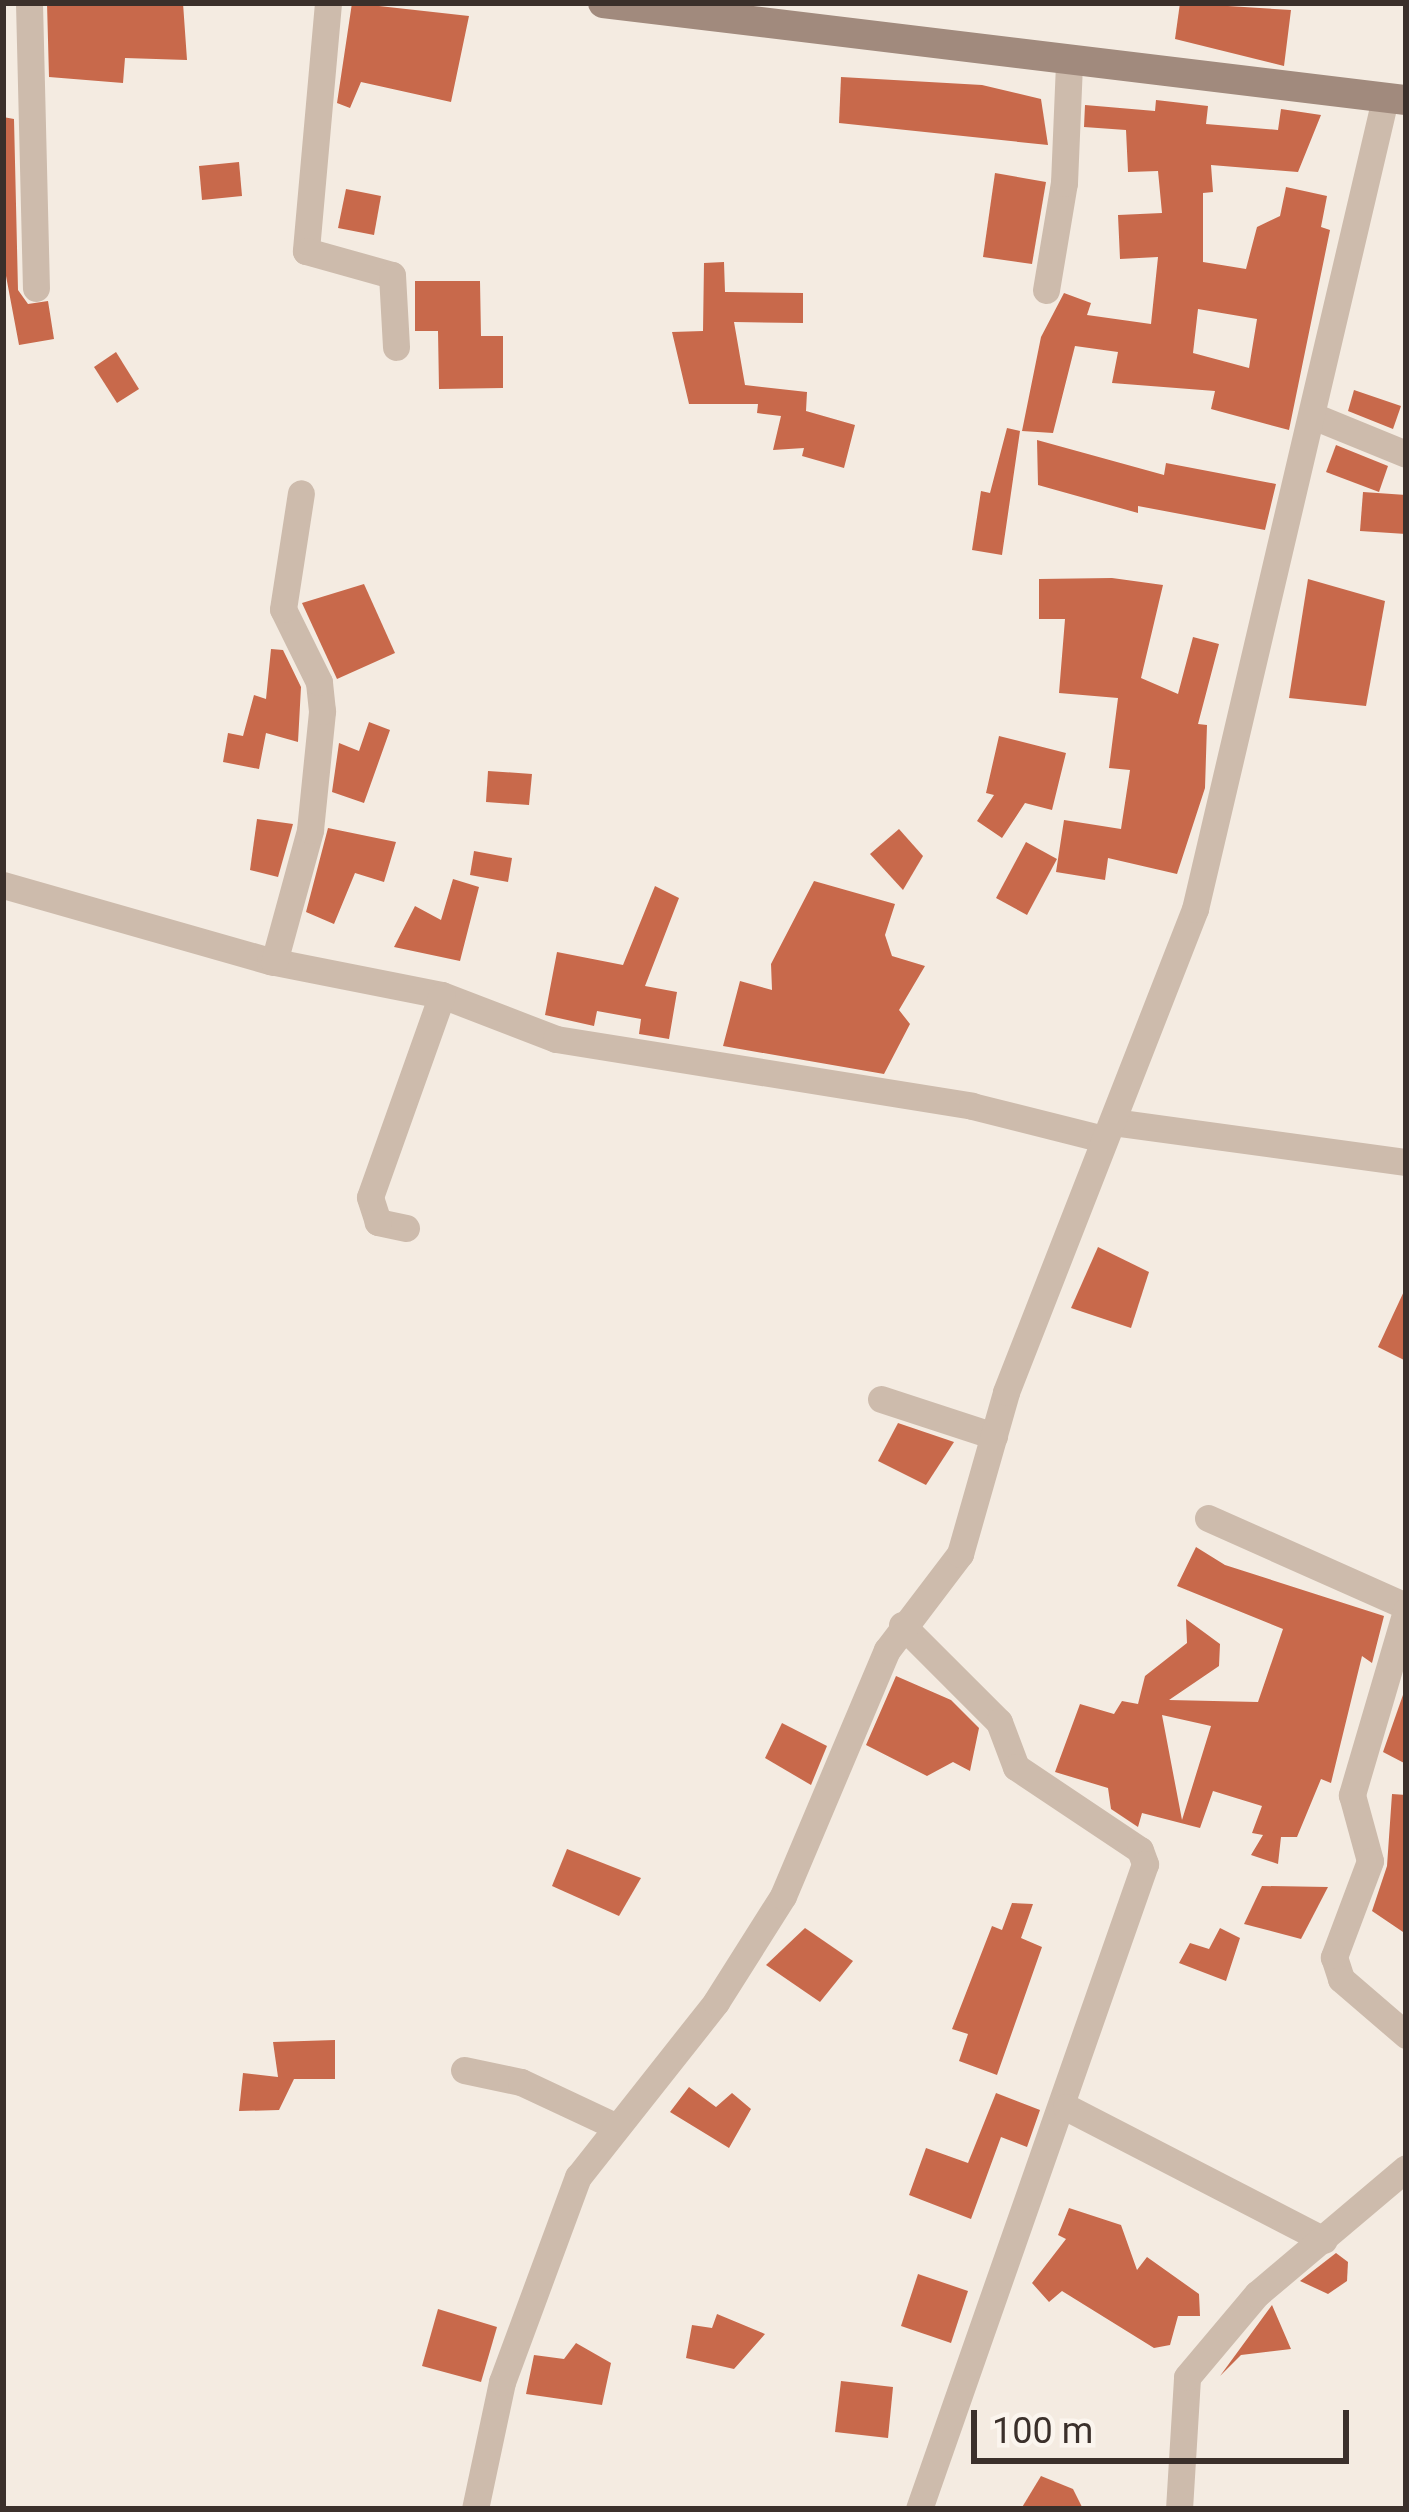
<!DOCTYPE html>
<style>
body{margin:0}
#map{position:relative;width:1409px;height:2512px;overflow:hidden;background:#f4ebe1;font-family:Roboto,sans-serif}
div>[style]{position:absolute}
.building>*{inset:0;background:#c8694b}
.minor>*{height:27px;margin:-13.5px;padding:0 13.5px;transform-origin:13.5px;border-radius:13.5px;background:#cdbbac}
.secondary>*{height:30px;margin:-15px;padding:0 15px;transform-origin:15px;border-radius:15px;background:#a18a7d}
span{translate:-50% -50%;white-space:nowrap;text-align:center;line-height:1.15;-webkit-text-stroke:10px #fbf5ee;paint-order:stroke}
.frame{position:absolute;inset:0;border:6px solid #3b302b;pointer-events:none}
.scale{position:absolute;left:971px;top:2410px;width:378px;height:54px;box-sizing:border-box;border:6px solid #3b302b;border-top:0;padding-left:15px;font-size:36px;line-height:42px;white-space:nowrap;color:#3b302b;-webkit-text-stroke:9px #fbf5ee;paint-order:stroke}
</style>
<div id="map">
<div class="building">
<div style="clip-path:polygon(47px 3px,183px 3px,187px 60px,125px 58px,123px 83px,49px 77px)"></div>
<div style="clip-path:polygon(352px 3px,469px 16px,451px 102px,361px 82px,350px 108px,337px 103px)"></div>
<div style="clip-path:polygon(1180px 3px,1291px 10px,1284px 66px,1175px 39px)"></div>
<div style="clip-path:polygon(841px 77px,982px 85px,1041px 99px,1048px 145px,839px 123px)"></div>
<div style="clip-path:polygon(evenodd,1156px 100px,1208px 106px,1206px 124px,1278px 130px,1281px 109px,1321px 115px,1298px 172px,1211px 165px,1213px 192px,1203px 193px,1203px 262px,1246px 269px,1257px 227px,1280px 216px,1286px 187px,1327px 196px,1321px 227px,1330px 230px,1289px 430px,1211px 409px,1215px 391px,1112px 383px,1118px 352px,1075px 346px,1053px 433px,1022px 431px,1041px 337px,1064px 293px,1091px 303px,1087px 315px,1151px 324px,1158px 257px,1120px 259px,1118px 215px,1162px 213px,1158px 171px,1128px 172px,1126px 130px,1084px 127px,1085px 105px,1155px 111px,1156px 100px,1198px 309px,1257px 319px,1249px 368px,1193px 353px,1198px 309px)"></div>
<div style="clip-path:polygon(3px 117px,14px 119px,18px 290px,28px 304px,48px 301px,54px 339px,19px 345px,3px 260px)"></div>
<div style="clip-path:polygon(239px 162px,242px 196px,202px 200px,199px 166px)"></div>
<div style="clip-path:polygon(995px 173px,1046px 182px,1032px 264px,983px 257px)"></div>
<div style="clip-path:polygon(346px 189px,381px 196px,374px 235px,338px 228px)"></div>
<div style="clip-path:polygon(724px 262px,725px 292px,803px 293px,803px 323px,734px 322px,745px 385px,807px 392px,806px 411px,855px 425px,844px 468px,802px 456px,804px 448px,773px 450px,781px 416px,757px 413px,758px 404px,689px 404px,672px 332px,703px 331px,704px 263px)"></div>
<div style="clip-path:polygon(415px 281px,480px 281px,481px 336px,503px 336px,503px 388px,439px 389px,438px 331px,415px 331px)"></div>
<div style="clip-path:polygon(116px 352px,139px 389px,117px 403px,94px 367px)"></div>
<div style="clip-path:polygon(1354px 390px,1401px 406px,1393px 429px,1348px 411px)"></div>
<div style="clip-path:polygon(1007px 428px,1020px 431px,1002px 555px,972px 550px,981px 491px,990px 493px)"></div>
<div style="clip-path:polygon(1037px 440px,1164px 475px,1166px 463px,1276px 484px,1265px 530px,1138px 506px,1138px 513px,1038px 485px)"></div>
<div style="clip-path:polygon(1336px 445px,1388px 466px,1379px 492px,1326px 472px)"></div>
<div style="clip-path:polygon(1363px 492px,1406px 495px,1406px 534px,1360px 531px)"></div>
<div style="clip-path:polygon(1112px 578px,1163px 585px,1141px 678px,1178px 694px,1193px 637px,1219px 644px,1198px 724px,1207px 725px,1205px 788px,1177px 874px,1108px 858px,1105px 880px,1056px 872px,1064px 820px,1121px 829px,1130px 770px,1109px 768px,1118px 698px,1059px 693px,1065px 619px,1039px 619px,1039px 579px)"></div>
<div style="clip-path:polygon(1308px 579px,1385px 601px,1366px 706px,1289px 698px)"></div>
<div style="clip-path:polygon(364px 584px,395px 653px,337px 679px,302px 603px)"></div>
<div style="clip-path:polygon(271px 649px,283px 650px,301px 687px,298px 742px,266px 733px,259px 769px,223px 762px,228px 733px,243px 736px,254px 695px,266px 699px)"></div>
<div style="clip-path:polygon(369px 722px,390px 730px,364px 803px,332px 792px,339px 743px,359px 751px)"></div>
<div style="clip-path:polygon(999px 736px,1066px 753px,1052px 810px,1025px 803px,1002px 838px,977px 821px,994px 795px,986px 793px)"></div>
<div style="clip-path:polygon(488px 771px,532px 774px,529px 805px,486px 802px)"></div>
<div style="clip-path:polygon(257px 819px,293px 824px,278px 877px,250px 870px)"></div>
<div style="clip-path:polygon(328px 828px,396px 842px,384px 882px,355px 873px,334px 924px,306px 912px)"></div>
<div style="clip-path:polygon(899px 829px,923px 856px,903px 890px,870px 854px)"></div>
<div style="clip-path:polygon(1026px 842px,1057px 859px,1027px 915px,996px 898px)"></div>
<div style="clip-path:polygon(474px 851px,512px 858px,508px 882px,470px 875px)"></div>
<div style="clip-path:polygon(453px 879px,479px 887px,460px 961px,394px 947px,415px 906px,441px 920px)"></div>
<div style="clip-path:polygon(814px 881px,895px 904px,885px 935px,892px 956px,925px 966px,899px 1010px,910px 1024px,884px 1074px,723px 1046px,740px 981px,772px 990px,771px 964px)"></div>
<div style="clip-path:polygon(655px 886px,679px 898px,645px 986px,677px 992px,669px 1039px,639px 1034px,641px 1019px,597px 1011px,594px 1026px,545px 1015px,557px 952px,623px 965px)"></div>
<div style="clip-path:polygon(1098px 1247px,1149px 1272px,1131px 1328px,1071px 1308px)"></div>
<div style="clip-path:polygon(1406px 1287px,1406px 1361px,1378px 1347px)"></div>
<div style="clip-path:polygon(898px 1423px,954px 1442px,926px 1485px,878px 1461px)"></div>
<div style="clip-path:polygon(evenodd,1196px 1547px,1225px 1565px,1384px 1616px,1372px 1663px,1362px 1656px,1331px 1783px,1321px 1779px,1297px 1837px,1281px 1837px,1278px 1864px,1251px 1855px,1263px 1835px,1252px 1833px,1262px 1806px,1213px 1791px,1200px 1828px,1142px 1813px,1138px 1827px,1111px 1809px,1108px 1788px,1055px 1772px,1080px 1704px,1114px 1714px,1122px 1701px,1138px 1704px,1145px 1676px,1187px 1643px,1186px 1619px,1220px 1644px,1219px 1666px,1169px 1700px,1258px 1702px,1283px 1629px,1177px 1586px,1196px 1547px,1162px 1715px,1211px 1726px,1182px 1820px,1162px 1715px)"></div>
<div style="clip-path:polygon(896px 1676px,951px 1700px,979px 1728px,970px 1771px,953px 1762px,927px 1776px,866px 1745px)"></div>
<div style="clip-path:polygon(1404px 1692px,1406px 1693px,1406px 1764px,1383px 1752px)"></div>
<div style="clip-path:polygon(782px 1723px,827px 1746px,811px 1785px,765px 1758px)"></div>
<div style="clip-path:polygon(1392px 1794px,1406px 1795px,1406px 1934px,1372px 1911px,1387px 1866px)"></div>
<div style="clip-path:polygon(567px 1849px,641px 1878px,619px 1916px,552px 1886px)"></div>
<div style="clip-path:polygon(1262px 1886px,1328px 1887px,1301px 1939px,1244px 1924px)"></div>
<div style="clip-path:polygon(1012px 1903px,1033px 1904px,1021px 1938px,1042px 1947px,997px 2075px,959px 2061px,968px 2034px,952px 2029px,992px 1926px,1002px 1930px)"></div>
<div style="clip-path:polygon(805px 1928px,853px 1961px,820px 2002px,766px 1965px)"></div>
<div style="clip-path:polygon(1220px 1928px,1240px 1938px,1226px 1981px,1179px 1963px,1190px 1943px,1209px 1949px)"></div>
<div style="clip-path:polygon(335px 2040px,335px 2079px,294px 2079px,279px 2110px,239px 2111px,243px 2073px,278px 2077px,273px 2042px)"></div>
<div style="clip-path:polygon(689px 2087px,716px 2107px,732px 2093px,751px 2109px,729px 2148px,670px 2112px)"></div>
<div style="clip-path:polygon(996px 2093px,1040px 2110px,1027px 2147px,1001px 2137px,971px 2219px,909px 2195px,926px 2148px,968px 2163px)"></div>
<div style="clip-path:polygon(1069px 2208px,1121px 2225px,1137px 2270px,1147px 2257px,1199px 2294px,1200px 2316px,1178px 2316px,1170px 2345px,1154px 2348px,1062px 2291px,1049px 2302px,1032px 2283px,1066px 2239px,1058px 2235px)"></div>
<div style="clip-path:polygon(1336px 2253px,1348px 2262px,1347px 2281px,1328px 2294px,1300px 2281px)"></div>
<div style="clip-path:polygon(918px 2274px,968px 2291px,951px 2343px,901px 2326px)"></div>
<div style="clip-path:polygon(1272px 2305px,1291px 2349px,1241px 2355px,1220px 2376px)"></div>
<div style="clip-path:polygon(438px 2309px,497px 2327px,481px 2382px,422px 2366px)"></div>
<div style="clip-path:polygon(717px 2314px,765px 2334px,734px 2369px,686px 2358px,692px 2325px,712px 2328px)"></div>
<div style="clip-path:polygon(576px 2343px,611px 2363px,602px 2405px,526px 2394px,534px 2355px,564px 2359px)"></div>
<div style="clip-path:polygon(841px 2381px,893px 2387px,888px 2438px,835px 2432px)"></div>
<div style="clip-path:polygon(1041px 2476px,1073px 2489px,1083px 2509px,1021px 2509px)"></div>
</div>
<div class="minor">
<div style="left:29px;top:3px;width:285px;rotate:88.6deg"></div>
<div style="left:328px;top:3px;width:249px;rotate:95.1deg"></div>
<div style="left:306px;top:251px;width:89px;rotate:15.6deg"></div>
<div style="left:392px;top:275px;width:72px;rotate:86.8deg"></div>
<div style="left:1046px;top:290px;width:109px;rotate:-80.5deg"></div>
<div style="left:1064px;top:183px;width:121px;rotate:-87.6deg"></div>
<div style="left:1313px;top:416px;width:100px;rotate:22.2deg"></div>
<div style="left:3px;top:885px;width:278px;rotate:15.9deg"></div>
<div style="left:270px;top:961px;width:175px;rotate:11.2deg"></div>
<div style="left:442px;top:995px;width:122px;rotate:21.1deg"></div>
<div style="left:556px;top:1039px;width:421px;rotate:9.1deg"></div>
<div style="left:972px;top:1106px;width:135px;rotate:14.1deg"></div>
<div style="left:274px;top:962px;width:137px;rotate:-74.7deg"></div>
<div style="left:310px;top:830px;width:120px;rotate:-84.2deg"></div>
<div style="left:322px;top:711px;width:29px;rotate:-96deg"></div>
<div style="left:319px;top:682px;width:81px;rotate:-116.3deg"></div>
<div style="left:283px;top:609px;width:117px;rotate:-81.2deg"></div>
<div style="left:1113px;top:1122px;width:296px;rotate:7.8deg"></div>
<div style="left:406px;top:1228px;width:29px;rotate:-168deg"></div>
<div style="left:378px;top:1222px;width:26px;rotate:-108deg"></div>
<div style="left:370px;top:1197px;width:214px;rotate:-70.4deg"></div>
<div style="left:881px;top:1399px;width:119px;rotate:18.1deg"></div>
<div style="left:1208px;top:1518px;width:217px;rotate:24deg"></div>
<div style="left:1406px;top:1611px;width:192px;rotate:106.4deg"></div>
<div style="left:1352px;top:1795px;width:68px;rotate:74.7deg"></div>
<div style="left:1370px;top:1861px;width:103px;rotate:110.6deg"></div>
<div style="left:1334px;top:1957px;width:23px;rotate:72deg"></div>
<div style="left:1341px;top:1979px;width:86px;rotate:40.7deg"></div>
<div style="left:902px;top:1625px;width:137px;rotate:45deg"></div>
<div style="left:999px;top:1722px;width:48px;rotate:69.3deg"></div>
<div style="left:1016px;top:1767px;width:149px;rotate:33.8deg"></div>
<div style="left:1140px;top:1850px;width:15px;rotate:70deg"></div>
<div style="left:1145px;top:1864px;width:683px;rotate:109.31deg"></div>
<div style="left:464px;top:2070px;width:58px;rotate:11.9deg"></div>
<div style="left:521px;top:2082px;width:104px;rotate:25.1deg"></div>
<div style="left:1066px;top:2107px;width:290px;rotate:27.3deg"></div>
<div style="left:475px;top:2509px;width:130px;rotate:-78deg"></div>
<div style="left:502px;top:2382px;width:219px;rotate:-69.7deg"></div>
<div style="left:578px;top:2177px;width:223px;rotate:-51.7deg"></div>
<div style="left:716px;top:2002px;width:125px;rotate:-57.7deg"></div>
<div style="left:783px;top:1896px;width:267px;rotate:-67.1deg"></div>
<div style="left:887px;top:1650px;width:121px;rotate:-52.8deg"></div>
<div style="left:960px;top:1554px;width:168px;rotate:-74.1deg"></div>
<div style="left:1006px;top:1392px;width:519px;rotate:-68.63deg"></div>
<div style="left:1195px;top:909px;width:832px;rotate:-76.8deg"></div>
<div style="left:1179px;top:2509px;width:132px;rotate:-86.5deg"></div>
<div style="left:1187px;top:2377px;width:109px;rotate:-49.9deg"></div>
<div style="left:1257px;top:2294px;width:195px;rotate:-40.2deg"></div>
</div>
<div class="secondary">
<div style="left:603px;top:3px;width:809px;rotate:6.89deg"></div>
</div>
<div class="frame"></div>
<div class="scale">100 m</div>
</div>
